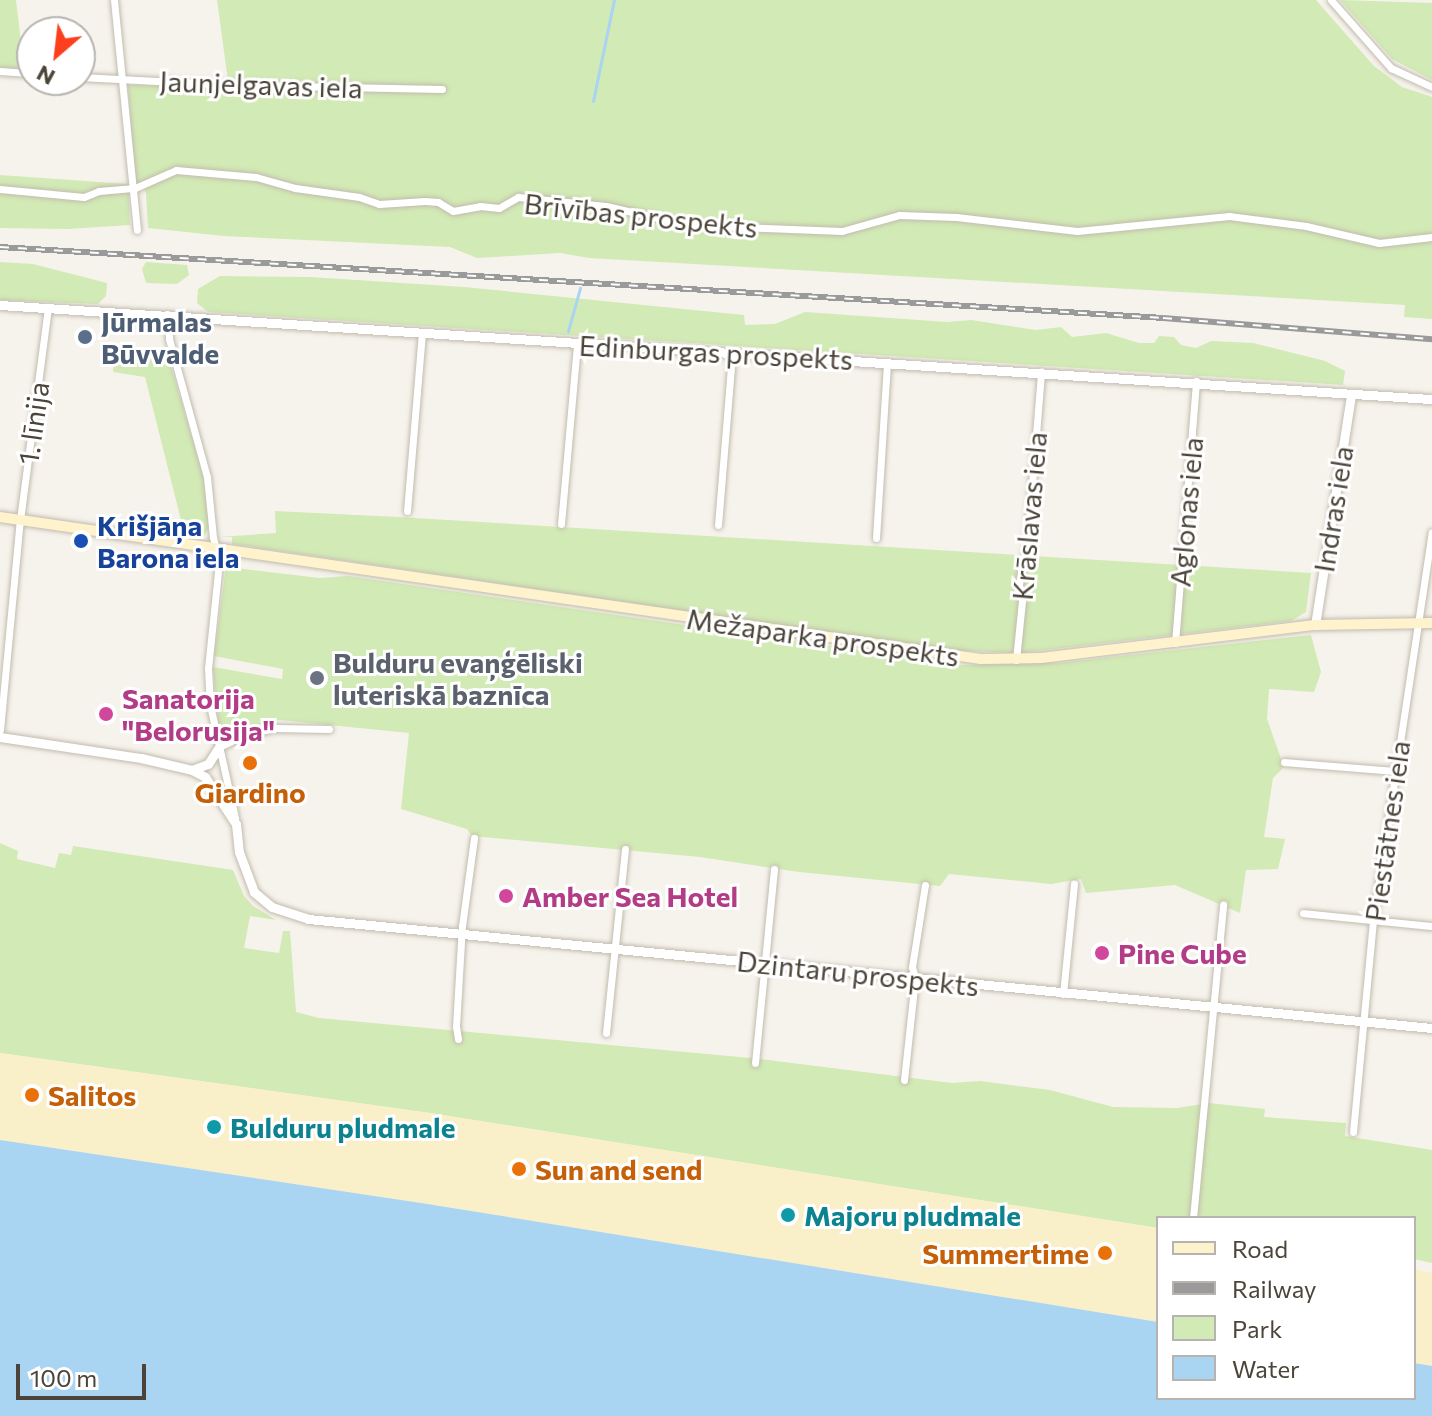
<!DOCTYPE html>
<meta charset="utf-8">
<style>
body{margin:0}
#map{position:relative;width:1432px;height:1416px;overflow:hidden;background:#f6f3ec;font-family:Commissioner,sans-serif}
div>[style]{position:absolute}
.green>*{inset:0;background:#d2eab5}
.sand>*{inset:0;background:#f9efc9}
.water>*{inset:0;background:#a9d4f2}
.stream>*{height:3px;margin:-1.5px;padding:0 1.5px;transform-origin:1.5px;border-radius:1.5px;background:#a9d4f2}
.roads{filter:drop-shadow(0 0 2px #c2bbae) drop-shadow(0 0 2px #c2bbae)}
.minor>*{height:7px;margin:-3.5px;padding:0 3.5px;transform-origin:3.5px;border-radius:3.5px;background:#fff}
.tertiary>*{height:9px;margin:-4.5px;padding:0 4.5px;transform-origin:4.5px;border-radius:4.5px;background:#fff}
.secondary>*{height:10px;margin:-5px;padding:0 5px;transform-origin:5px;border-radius:5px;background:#fff3cd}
.rail>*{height:6px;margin-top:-3px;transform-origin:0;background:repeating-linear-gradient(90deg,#fff 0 9px,#9a9a9a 0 18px);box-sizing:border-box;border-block:2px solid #9a9a9a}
.dots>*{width:22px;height:22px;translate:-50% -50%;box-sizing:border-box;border:4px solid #fff;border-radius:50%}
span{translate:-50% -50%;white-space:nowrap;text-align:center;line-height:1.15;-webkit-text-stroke:6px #fff;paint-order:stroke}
.street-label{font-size:28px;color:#4b4439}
.service-label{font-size:28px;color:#4e5e75;font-weight:700}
.left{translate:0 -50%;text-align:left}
.transit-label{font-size:28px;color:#164399;font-weight:700}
.worship-label{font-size:28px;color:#5b616d;font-weight:700}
.hotel-label{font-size:28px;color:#b23c85;font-weight:700}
.food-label{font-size:28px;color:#c56008;font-weight:700}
.right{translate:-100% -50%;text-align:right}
.culture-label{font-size:28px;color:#0d838f;font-weight:700}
.legend{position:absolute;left:1156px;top:1216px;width:260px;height:184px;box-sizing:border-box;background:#fff;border:2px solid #b7b4b0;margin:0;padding:10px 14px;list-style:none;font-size:24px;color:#4b4439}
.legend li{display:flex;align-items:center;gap:16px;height:40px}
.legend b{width:40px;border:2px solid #b7b4b0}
.north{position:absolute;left:16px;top:16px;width:80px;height:80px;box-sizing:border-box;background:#fff;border:2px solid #b7b4b0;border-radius:50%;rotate:208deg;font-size:22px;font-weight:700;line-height:32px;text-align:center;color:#4b4439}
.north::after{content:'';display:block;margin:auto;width:28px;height:36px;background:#fc3f1d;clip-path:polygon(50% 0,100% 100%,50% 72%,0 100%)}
.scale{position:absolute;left:16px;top:1364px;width:130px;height:36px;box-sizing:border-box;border:4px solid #4b4439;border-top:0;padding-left:10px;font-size:24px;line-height:28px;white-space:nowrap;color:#4b4439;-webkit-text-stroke:6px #fff;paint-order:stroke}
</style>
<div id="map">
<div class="green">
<div style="clip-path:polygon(0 0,16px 0,22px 51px,18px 55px,17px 72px,0 71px)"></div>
<div style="clip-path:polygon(217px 0,1316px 0,1374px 66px,1402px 87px,1432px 97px,1432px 319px,1404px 317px,1405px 305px,589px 258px,560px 253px,477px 258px,450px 247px,224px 236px,148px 228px,146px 193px,142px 185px,135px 187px,128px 85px,229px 88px)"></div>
<div style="clip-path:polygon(1340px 0,1432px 3px,1432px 80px,1392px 59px)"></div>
<div style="clip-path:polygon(0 175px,128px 184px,130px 225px,68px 229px,0 228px)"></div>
<div style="clip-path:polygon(0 262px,33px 264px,107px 283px,106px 296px,98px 304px,0 300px)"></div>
<div style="clip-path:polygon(146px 262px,187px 265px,189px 275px,177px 284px,146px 283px,142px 269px)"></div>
<div style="clip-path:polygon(220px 276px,310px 277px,464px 287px,744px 315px,745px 325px,775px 324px,805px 312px,947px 322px,971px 320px,1036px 330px,1061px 327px,1072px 337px,1106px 333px,1139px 343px,1154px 343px,1159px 336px,1174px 337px,1181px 345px,1196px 348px,1211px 341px,1253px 343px,1325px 361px,1345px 371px,1343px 385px,208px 312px,197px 303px,198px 289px)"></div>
<div style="clip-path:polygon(146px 354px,161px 354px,169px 359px,173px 373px,203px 475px,210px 525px,203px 539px,151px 532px,147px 524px,183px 528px,145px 377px,113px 372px,114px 363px)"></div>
<div style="clip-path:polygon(275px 511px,398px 517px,1311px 573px,1306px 612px,1291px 621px,1020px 653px,950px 650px,232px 544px,232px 537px,218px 537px,276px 533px)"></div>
<div style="clip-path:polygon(226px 567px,320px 578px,348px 576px,961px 665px,1058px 663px,1311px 635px,1321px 672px,1314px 692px,1269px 689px,1267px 719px,1284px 767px,1273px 778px,1264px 837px,1285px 839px,1278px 869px,1246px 870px,1240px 913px,1175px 885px,1086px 893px,1081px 879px,1051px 884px,949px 874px,940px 886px,799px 872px,700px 857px,472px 836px,467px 829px,401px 809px,409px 733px,279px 720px,265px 726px,219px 732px,213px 667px,282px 679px,283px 669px,214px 656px)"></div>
<div style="clip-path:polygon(0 843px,18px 851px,17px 859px,55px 868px,59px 853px,71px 855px,73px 846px,233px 870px,244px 896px,253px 906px,276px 920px,250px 916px,244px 948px,279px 953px,283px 931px,290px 931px,296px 1012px,319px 1018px,761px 1059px,952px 1083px,980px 1081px,1050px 1090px,1113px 1107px,1177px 1108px,1209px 1103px,1265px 1109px,1264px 1117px,1346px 1123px,1345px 1136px,1432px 1150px,1432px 1263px,1414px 1259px,1414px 1218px,1158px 1218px,1158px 1228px,430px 1113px,0 1053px)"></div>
</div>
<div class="sand">
<div style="clip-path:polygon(0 1053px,430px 1113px,1158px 1228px,1158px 1322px,421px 1203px,0 1140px)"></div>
<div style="clip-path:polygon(1414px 1269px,1432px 1273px,1432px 1366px,1414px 1363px)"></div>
</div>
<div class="water">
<div style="clip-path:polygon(0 1140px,421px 1203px,1158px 1322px,1158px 1398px,1414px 1398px,1414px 1363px,1432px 1366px,1432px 1416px,0 1416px)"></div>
</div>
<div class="stream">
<div style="left:593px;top:101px;width:103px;rotate:-78.3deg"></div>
<div style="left:568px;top:331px;width:45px;rotate:-74.4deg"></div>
</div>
<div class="roads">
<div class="minor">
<div style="left:114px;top:0;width:231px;rotate:84.3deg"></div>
<div style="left:1331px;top:0;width:91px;rotate:48.6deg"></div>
<div style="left:1391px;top:68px;width:45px;rotate:24.9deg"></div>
<div style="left:0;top:71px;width:32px;rotate:4deg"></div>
<div style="left:80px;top:77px;width:155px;rotate:3deg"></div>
<div style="left:235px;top:85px;width:207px;rotate:1.1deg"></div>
<div style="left:0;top:189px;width:84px;rotate:5.4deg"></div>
<div style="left:84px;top:197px;width:16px;rotate:-22deg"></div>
<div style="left:99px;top:191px;width:36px;rotate:-5deg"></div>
<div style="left:135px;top:188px;width:45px;rotate:-23.7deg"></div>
<div style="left:176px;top:170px;width:80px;rotate:5deg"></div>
<div style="left:256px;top:177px;width:41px;rotate:15.8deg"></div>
<div style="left:295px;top:188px;width:65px;rotate:8deg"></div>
<div style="left:359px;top:197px;width:21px;rotate:19deg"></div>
<div style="left:379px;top:204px;width:46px;rotate:-3.7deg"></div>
<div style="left:425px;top:201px;width:13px;rotate:4deg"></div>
<div style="left:438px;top:202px;width:17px;rotate:31deg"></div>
<div style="left:453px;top:211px;width:27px;rotate:-10deg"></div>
<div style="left:480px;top:206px;width:19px;rotate:6deg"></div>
<div style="left:499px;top:208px;width:22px;rotate:-30deg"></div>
<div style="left:518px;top:197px;width:88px;rotate:5.8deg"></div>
<div style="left:606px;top:206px;width:84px;rotate:13deg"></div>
<div style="left:688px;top:225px;width:154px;rotate:2.2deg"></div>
<div style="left:842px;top:231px;width:59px;rotate:-15.7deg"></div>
<div style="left:899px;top:215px;width:57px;rotate:2deg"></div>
<div style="left:956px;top:217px;width:122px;rotate:6.6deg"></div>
<div style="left:1077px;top:231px;width:153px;rotate:-5.6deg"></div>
<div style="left:1229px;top:216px;width:78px;rotate:7.4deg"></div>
<div style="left:1306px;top:226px;width:75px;rotate:13.1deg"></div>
<div style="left:1379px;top:243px;width:53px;rotate:-6.5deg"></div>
<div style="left:167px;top:314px;width:25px;rotate:85deg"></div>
<div style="left:169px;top:339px;width:143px;rotate:74.6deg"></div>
<div style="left:207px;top:477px;width:60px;rotate:84.3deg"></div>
<div style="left:213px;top:537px;width:26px;rotate:77deg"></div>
<div style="left:219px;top:562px;width:107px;rotate:95.9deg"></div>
<div style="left:208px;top:668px;width:37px;rotate:87deg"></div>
<div style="left:210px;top:705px;width:116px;rotate:77.5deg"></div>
<div style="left:407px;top:511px;width:179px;rotate:-85.2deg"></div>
<div style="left:561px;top:524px;width:181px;rotate:-84.9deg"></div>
<div style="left:718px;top:525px;width:173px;rotate:-85.3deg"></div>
<div style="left:876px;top:538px;width:176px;rotate:-86.4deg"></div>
<div style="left:1175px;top:643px;width:263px;rotate:-85.4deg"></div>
<div style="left:1016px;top:660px;width:59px;rotate:-84.2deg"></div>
<div style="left:1022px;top:601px;width:17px;rotate:-100deg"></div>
<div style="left:1019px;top:584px;width:38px;rotate:-78deg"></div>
<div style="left:1027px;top:547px;width:176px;rotate:-85.4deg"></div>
<div style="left:0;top:730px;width:211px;rotate:-84.6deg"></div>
<div style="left:20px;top:520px;width:215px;rotate:-82.5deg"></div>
<div style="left:219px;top:747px;width:30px;rotate:-26deg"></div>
<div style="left:246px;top:734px;width:29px;rotate:-12deg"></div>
<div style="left:274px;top:728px;width:55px;rotate:1deg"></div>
<div style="left:1284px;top:762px;width:111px;rotate:4.6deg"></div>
<div style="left:1303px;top:913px;width:130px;rotate:5.8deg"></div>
<div style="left:1063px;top:994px;width:111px;rotate:-84.3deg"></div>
<div style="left:606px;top:1033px;width:185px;rotate:-84.1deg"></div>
<div style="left:458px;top:1039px;width:13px;rotate:-99deg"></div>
<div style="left:456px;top:1026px;width:100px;rotate:-86.6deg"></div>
<div style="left:462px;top:926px;width:89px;rotate:-82.2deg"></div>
<div style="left:755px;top:1063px;width:195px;rotate:-84.4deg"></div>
<div style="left:904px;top:1080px;width:103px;rotate:-83.8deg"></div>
<div style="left:915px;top:978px;width:11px;rotate:-105deg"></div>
<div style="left:912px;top:967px;width:83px;rotate:-81deg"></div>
<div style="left:1353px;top:1132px;width:212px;rotate:-84.6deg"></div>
<div style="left:1373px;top:921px;width:393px;rotate:-81.4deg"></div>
<div style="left:1193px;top:1218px;width:315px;rotate:-84.5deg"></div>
</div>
<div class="tertiary">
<div style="left:0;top:305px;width:1435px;rotate:3.76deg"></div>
<div style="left:1315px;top:625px;width:234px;rotate:-81.1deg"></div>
<div style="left:0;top:737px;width:143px;rotate:8.5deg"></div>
<div style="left:141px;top:758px;width:52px;rotate:13.2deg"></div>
<div style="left:192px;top:770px;width:15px;rotate:28deg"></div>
<div style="left:205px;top:777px;width:56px;rotate:56.6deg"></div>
<div style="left:236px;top:824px;width:28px;rotate:84deg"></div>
<div style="left:239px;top:852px;width:43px;rotate:69.4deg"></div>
<div style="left:254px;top:892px;width:23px;rotate:40deg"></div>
<div style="left:272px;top:907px;width:38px;rotate:18deg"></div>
<div style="left:308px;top:919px;width:1129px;rotate:5.54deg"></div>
<div style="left:192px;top:770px;width:17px;rotate:-21deg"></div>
<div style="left:208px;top:764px;width:20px;rotate:-57deg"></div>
</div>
<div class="secondary">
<div style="left:0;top:517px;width:991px;rotate:8.24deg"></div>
<div style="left:981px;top:659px;width:60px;rotate:-1deg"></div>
<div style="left:1041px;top:658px;width:276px;rotate:-6.9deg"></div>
<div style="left:1315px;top:625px;width:117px;rotate:-1deg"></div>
</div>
</div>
<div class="rail">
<div style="left:0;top:247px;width:1165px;rotate:3.49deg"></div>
<div style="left:1163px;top:318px;width:270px;rotate:4.5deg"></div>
</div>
<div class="dots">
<div style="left:85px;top:337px;background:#5c6f8a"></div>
<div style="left:81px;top:541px;background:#1a4fb4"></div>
<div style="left:317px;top:678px;background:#6b7280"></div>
<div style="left:106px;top:714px;background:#d1479c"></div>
<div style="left:250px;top:763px;background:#e8710a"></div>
<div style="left:506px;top:896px;background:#d1479c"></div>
<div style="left:1102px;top:953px;background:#d1479c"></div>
<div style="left:32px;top:1095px;background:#e8710a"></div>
<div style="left:214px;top:1127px;background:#0f9aa8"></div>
<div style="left:519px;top:1169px;background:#e8710a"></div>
<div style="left:788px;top:1215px;background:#0f9aa8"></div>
<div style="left:1105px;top:1253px;background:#e8710a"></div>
</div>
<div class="street-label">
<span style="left:261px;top:84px;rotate:2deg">Jaunjelgavas iela</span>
<span style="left:641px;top:215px;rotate:6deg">Brīvības prospekts</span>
<span style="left:716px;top:352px;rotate:3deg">Edinburgas prospekts</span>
<span style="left:33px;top:423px;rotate:-82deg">1. līnija</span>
<span style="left:1333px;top:509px;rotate:-81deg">Indras iela</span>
<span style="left:1186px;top:512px;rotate:-85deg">Aglonas iela</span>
<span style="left:1029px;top:516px;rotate:-85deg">Krāslavas iela</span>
<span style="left:823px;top:637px;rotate:8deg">Mežaparka prospekts</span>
<span style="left:1387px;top:831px;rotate:-82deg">Piestātnes iela</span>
<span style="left:858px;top:973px;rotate:6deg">Dzintaru prospekts</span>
</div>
<div class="service-label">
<span class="left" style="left:101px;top:337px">Jūrmalas<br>Būvvalde</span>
</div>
<div class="transit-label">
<span class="left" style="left:97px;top:541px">Krišjāņa<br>Barona iela</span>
</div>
<div class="worship-label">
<span class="left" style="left:333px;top:678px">Bulduru evaņģēliski<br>luteriskā baznīca</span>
</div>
<div class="hotel-label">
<span class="left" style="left:122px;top:714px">Sanatorija<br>"Belorusija"</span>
<span class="left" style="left:522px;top:896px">Amber Sea Hotel</span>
<span class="left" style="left:1118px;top:953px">Pine Cube</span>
</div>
<div class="food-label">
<span style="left:250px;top:792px">Giardino</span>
<span class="left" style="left:48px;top:1095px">Salitos</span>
<span class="left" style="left:535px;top:1169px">Sun and send</span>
<span class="right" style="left:1089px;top:1253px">Summertime</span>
</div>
<div class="culture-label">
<span class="left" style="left:230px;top:1127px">Bulduru pludmale</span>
<span class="left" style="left:804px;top:1215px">Majoru pludmale</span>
</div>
<ul class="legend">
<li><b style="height:10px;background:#fff3cd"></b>Road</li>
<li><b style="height:10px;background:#9a9a9a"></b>Railway</li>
<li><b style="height:22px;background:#d2eab5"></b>Park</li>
<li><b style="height:22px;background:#a9d4f2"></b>Water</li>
</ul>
<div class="north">N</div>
<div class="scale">100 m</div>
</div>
